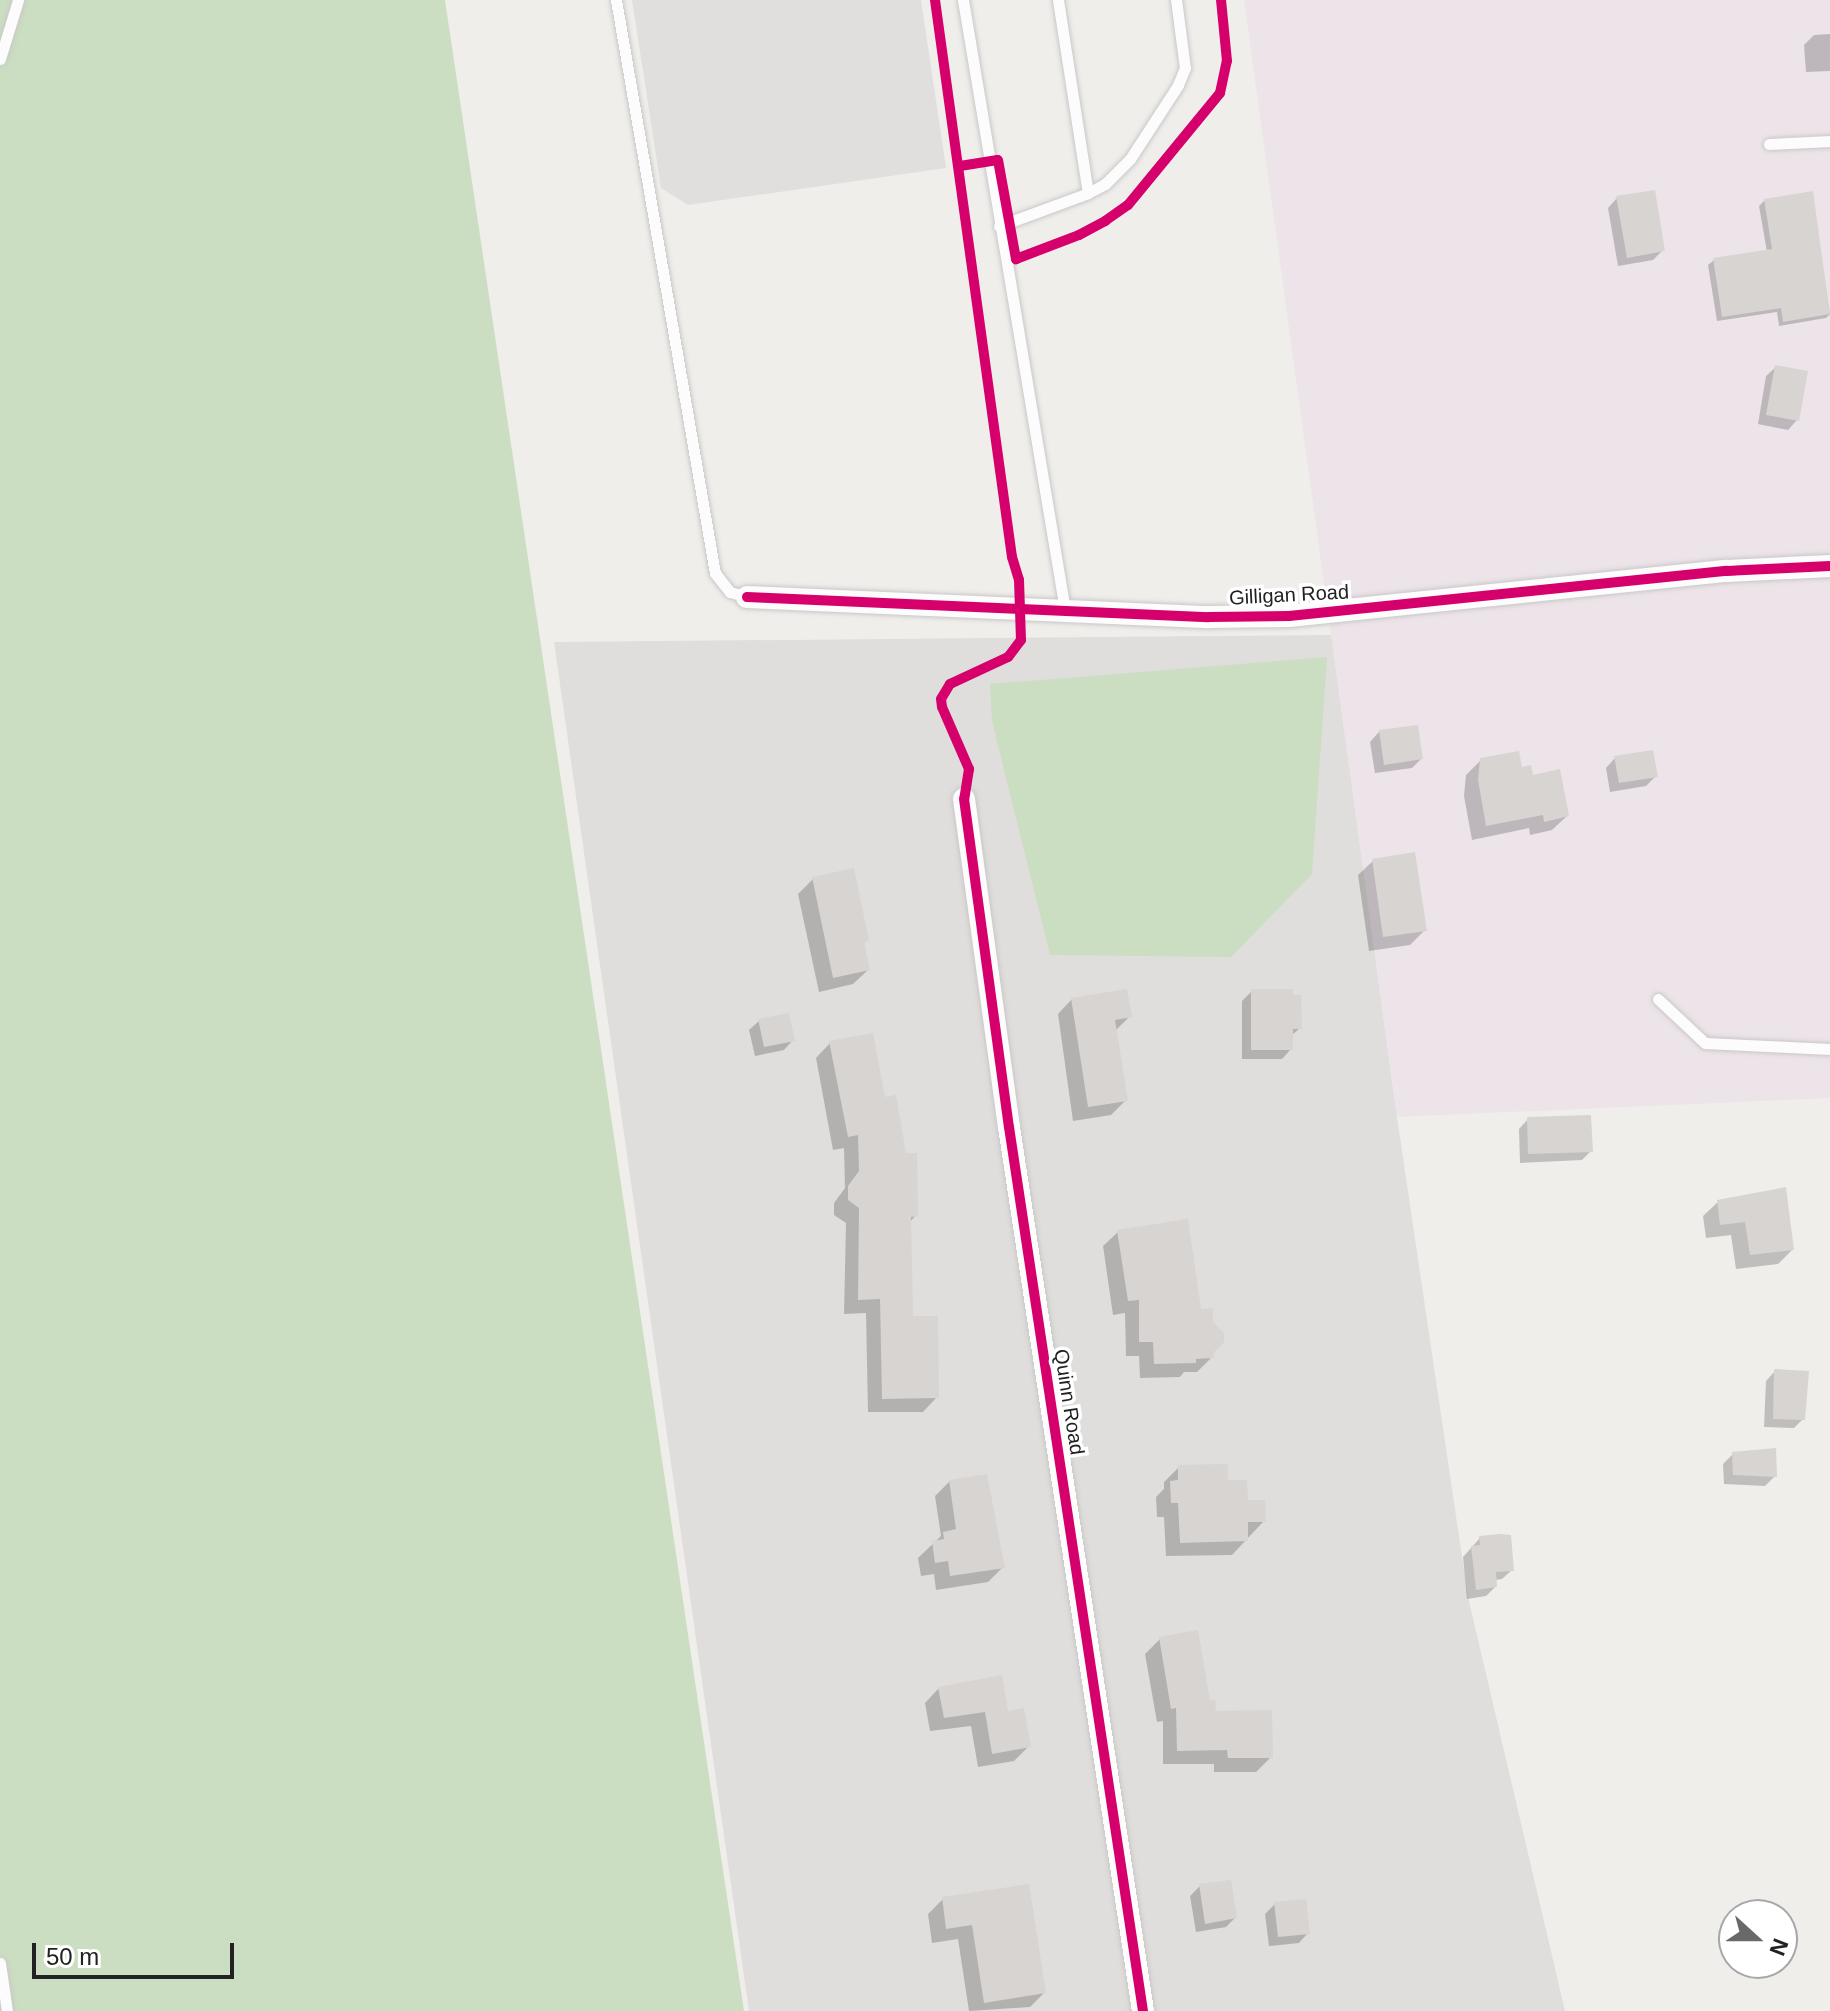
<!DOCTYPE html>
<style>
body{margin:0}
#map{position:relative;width:1830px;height:2011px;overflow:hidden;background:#f0eeeb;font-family:Helvetica,sans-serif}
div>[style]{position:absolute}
.residential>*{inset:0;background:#dfdedc}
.industrial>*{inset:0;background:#ede4e9}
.forest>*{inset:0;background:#cbdec1}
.parking>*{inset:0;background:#e0dfde}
.shadow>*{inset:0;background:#0003}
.building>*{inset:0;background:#d7d4d2}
.roads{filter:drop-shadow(0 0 2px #c9c8c7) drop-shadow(0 0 2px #c9c8c7)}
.service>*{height:11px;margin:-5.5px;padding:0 5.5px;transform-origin:5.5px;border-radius:5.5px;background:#fdfcfc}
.minor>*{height:22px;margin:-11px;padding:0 11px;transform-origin:11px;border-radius:11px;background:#fdfcfc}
.cycleway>*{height:10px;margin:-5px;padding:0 5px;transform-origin:5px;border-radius:5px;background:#d6006c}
span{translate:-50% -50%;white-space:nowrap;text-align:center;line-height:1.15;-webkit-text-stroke:7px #fff;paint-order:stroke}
.street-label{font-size:20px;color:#222}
.north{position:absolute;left:1718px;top:1899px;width:80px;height:80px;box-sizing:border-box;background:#fff;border:2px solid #a7a7a7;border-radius:50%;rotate:111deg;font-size:22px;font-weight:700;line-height:32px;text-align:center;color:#222}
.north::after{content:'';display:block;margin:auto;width:28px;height:36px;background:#6a6968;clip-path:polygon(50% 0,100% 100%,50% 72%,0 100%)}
.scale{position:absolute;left:32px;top:1943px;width:202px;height:36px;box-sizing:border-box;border:4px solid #222;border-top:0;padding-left:10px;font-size:24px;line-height:28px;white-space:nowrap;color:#222;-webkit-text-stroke:6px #fff;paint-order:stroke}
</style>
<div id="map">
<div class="residential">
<div style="clip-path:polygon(1332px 635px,1397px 1117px,1468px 1597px,1565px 2011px,749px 2011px,554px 642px)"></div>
</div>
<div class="industrial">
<div style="clip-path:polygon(1244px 0,1830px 0,1830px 1098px,1397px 1117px)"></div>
</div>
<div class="forest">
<div style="clip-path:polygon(0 0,445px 0,744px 2011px,0 2011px)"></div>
<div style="clip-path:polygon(1327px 657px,1312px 874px,1231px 957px,1050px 955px,992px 721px,990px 684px)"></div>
</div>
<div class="parking">
<div style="clip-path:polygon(632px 0,921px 0,946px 168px,688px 205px,661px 188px)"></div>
</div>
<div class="shadow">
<div style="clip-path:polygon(1830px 34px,1830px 71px,1806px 72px,1804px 45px,1814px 35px)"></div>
<div style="clip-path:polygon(1811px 193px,1830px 314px,1826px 318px,1779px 326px,1777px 312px,1717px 321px,1708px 265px,1714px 260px,1767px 252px,1759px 206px,1764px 201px)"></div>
<div style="clip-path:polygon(1617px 198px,1663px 250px,1653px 260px,1618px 266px,1608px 208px)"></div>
<div style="clip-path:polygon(1776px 367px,1797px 420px,1788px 430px,1758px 424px,1766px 376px)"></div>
<div style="clip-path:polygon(1379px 732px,1421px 759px,1412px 768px,1375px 773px,1370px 742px)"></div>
<div style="clip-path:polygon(1615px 758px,1656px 776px,1646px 786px,1610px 792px,1606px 768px)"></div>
<div style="clip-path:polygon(1481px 760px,1520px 769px,1567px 816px,1552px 830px,1530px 835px,1529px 828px,1472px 840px,1464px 796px,1466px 775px)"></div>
<div style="clip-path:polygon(1373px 861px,1425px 930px,1410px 945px,1369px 951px,1358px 875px)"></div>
<div style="clip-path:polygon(813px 879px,867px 940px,862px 944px,868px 970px,853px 984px,819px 992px,798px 894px)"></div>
<div style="clip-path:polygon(1252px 991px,1300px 1028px,1291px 1036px,1291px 1049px,1282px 1059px,1242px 1059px,1242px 1001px)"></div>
<div style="clip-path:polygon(1072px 999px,1130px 1016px,1115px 1031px,1126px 1100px,1111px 1115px,1073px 1121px,1058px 1014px)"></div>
<div style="clip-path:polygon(759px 1021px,793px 1040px,784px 1050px,755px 1056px,749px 1030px)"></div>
<div style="clip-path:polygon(830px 1043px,884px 1099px,916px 1215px,909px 1223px,911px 1318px,937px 1397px,923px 1412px,868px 1412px,866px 1313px,844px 1314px,846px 1223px,834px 1215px,834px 1203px,845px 1188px,844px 1148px,833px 1150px,816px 1058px)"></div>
<div style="clip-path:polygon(1528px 1119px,1591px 1151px,1582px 1160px,1520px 1163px,1519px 1129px)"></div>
<div style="clip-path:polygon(1718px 1202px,1792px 1250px,1778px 1264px,1736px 1269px,1731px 1235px,1706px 1238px,1703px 1216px)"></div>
<div style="clip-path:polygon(1118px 1232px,1200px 1311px,1212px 1357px,1197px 1372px,1184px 1372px,1180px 1377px,1140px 1378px,1139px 1356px,1126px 1356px,1125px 1313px,1113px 1315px,1103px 1246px)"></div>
<div style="clip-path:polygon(1775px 1371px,1803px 1419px,1794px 1428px,1764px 1427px,1766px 1381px)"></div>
<div style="clip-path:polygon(1733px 1454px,1775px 1476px,1765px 1486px,1724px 1484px,1723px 1464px)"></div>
<div style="clip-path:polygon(1179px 1467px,1226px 1482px,1264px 1521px,1232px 1555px,1166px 1556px,1164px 1517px,1157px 1517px,1156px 1497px,1164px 1489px,1164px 1482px)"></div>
<div style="clip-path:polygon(950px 1481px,1003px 1567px,988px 1582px,936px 1590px,934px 1574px,921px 1576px,918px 1558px,941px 1536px,935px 1496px)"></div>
<div style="clip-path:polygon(1480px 1538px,1512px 1570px,1502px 1579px,1495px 1580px,1495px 1587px,1486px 1596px,1467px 1599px,1463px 1557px)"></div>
<div style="clip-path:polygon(1160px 1639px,1214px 1713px,1271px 1757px,1256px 1772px,1214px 1772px,1214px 1764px,1163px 1764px,1163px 1721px,1157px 1722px,1145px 1654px)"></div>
<div style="clip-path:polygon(939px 1688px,1007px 1713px,1029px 1746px,1014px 1761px,978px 1767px,971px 1726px,930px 1731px,925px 1703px)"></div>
<div style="clip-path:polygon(1027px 1886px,1044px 1993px,1030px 2007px,969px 2011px,958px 1939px,932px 1943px,928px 1914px,943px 1899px)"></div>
<div style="clip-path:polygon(1200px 1886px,1235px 1918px,1226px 1927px,1196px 1932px,1190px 1896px)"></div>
<div style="clip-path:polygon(1275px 1904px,1308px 1933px,1299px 1943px,1269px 1946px,1265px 1914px)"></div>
</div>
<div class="building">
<div style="clip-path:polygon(1655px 190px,1665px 251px,1627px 258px,1616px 196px)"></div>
<div style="clip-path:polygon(1813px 191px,1830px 314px,1783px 322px,1781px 308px,1722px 317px,1713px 258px,1772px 249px,1764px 199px)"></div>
<div style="clip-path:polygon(1775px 365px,1808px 371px,1799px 421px,1766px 415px)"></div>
<div style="clip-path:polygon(1418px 725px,1423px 759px,1384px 765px,1379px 730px)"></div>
<div style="clip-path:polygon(1653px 750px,1658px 777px,1619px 783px,1614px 756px)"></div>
<div style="clip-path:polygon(1519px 751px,1522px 767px,1531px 765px,1533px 775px,1560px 769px,1569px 816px,1544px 822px,1543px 815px,1486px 826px,1478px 780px,1480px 758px)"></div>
<div style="clip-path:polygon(1415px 852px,1427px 931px,1383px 937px,1372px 859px)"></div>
<div style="clip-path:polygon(854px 868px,869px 941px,864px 942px,870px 970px,833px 978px,812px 877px)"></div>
<div style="clip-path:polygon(1127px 989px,1132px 1017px,1115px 1020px,1128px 1101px,1088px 1107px,1071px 998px)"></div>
<div style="clip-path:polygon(1251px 989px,1293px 989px,1293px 995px,1301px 995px,1302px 1029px,1293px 1029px,1293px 1050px,1251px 1050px)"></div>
<div style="clip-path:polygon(789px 1013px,795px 1041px,764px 1047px,758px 1019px)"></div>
<div style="clip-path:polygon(873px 1033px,885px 1097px,896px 1095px,906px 1153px,917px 1153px,918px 1216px,911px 1217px,913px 1316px,938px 1316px,939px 1398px,882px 1399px,880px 1299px,858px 1300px,859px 1208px,848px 1200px,848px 1186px,859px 1171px,858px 1135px,848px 1137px,829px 1041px)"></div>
<div style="clip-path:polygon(1591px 1115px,1593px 1152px,1528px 1154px,1527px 1117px)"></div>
<div style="clip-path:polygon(1786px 1187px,1794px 1250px,1750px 1255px,1745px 1222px,1720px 1225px,1717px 1200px)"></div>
<div style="clip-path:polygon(1188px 1219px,1201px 1309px,1213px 1308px,1213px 1322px,1224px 1333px,1224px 1342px,1214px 1352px,1214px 1358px,1196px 1359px,1196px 1363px,1154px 1364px,1153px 1342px,1139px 1342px,1139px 1300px,1128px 1301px,1117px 1230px)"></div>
<div style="clip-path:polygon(1774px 1369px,1809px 1371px,1805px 1420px,1773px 1419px)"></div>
<div style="clip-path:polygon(1776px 1448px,1777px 1477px,1733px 1475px,1732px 1452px)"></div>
<div style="clip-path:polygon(1228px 1464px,1228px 1480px,1247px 1480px,1248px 1500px,1265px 1500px,1266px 1522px,1248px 1522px,1248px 1541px,1180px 1543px,1178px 1503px,1171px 1503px,1170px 1481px,1178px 1480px,1178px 1465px)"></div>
<div style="clip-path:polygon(987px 1474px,1005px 1568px,950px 1576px,948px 1561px,935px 1563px,932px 1541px,944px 1539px,943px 1532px,956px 1529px,949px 1480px)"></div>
<div style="clip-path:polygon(1500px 1534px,1511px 1535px,1514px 1571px,1496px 1572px,1497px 1587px,1476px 1590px,1471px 1546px,1480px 1545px,1479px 1536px)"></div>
<div style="clip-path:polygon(1198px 1630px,1210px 1701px,1215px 1700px,1216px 1711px,1272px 1710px,1273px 1758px,1228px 1758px,1227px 1750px,1177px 1751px,1176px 1708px,1171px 1709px,1159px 1637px)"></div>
<div style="clip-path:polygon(1002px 1675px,1008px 1711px,1024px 1708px,1031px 1747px,992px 1754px,985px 1712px,944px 1718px,938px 1687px)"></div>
<div style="clip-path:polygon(1231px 1880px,1237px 1918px,1205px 1924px,1199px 1884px)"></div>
<div style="clip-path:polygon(1029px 1884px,1046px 1993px,984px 2003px,972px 1925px,946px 1929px,942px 1897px)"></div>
<div style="clip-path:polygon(1306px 1899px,1310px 1934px,1278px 1937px,1274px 1902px)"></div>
</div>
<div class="roads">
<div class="service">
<div style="left:616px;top:0;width:581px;rotate:80.2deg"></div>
<div style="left:715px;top:573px;width:24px;rotate:52deg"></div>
<div style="left:730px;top:592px;width:18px;rotate:16deg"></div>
<div style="left:963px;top:0;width:618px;rotate:80.51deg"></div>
<div style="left:1058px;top:0;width:195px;rotate:81.2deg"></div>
<div style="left:0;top:59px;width:62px;rotate:-73deg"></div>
<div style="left:1769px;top:144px;width:61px;rotate:-2.8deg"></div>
<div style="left:999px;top:226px;width:95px;rotate:-20.3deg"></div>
<div style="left:1088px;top:193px;width:19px;rotate:-28deg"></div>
<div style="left:1105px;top:184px;width:35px;rotate:-45deg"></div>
<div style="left:1130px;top:159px;width:88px;rotate:-57deg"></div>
<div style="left:1178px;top:85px;width:18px;rotate:-68deg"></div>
<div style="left:1185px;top:68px;width:69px;rotate:-97.5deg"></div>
<div style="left:1658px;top:999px;width:64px;rotate:43.1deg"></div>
<div style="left:1705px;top:1043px;width:125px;rotate:2.7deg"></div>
<div style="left:0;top:1963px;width:49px;rotate:81.7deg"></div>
</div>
<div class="minor">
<div style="left:747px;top:597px;width:462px;rotate:2.5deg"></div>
<div style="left:1209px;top:617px;width:80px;rotate:-0.7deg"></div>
<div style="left:1289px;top:616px;width:440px;rotate:-5.9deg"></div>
<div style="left:1727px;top:571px;width:103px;rotate:-2.8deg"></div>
<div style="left:964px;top:799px;width:331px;rotate:82.2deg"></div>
<div style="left:1009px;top:1127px;width:894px;rotate:81.38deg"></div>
</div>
</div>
<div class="cycleway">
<div style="left:935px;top:0;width:562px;rotate:82.13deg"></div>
<div style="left:1012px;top:557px;width:24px;rotate:73deg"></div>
<div style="left:1019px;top:580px;width:60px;rotate:88.1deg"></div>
<div style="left:1021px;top:640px;width:21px;rotate:127deg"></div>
<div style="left:1008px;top:657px;width:64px;rotate:155deg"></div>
<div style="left:950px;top:684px;width:17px;rotate:121deg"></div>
<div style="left:941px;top:699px;width:8px;rotate:83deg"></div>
<div style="left:942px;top:707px;width:68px;rotate:66.5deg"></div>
<div style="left:969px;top:769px;width:30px;rotate:99deg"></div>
<div style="left:964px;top:799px;width:331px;rotate:82.2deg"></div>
<div style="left:1009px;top:1127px;width:894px;rotate:81.38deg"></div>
<div style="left:960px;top:166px;width:38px;rotate:-9deg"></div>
<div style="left:998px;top:160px;width:101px;rotate:79.7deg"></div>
<div style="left:1016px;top:259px;width:67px;rotate:-20.9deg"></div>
<div style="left:1079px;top:235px;width:30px;rotate:-28deg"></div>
<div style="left:1105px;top:221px;width:28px;rotate:-35deg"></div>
<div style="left:1128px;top:205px;width:145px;rotate:-50.6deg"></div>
<div style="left:1220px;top:93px;width:33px;rotate:-78deg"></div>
<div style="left:1227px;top:61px;width:61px;rotate:-95.6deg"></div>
<div style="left:747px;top:597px;width:462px;rotate:2.5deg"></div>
<div style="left:1209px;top:617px;width:80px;rotate:-0.7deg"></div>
<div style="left:1289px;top:616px;width:440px;rotate:-5.9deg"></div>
<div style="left:1727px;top:571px;width:103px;rotate:-2.8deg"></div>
</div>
<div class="street-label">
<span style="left:1289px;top:595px;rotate:-3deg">Gilligan Road</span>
<span style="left:1069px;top:1402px;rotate:81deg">Quinn Road</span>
</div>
<div class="north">N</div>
<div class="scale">50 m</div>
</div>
